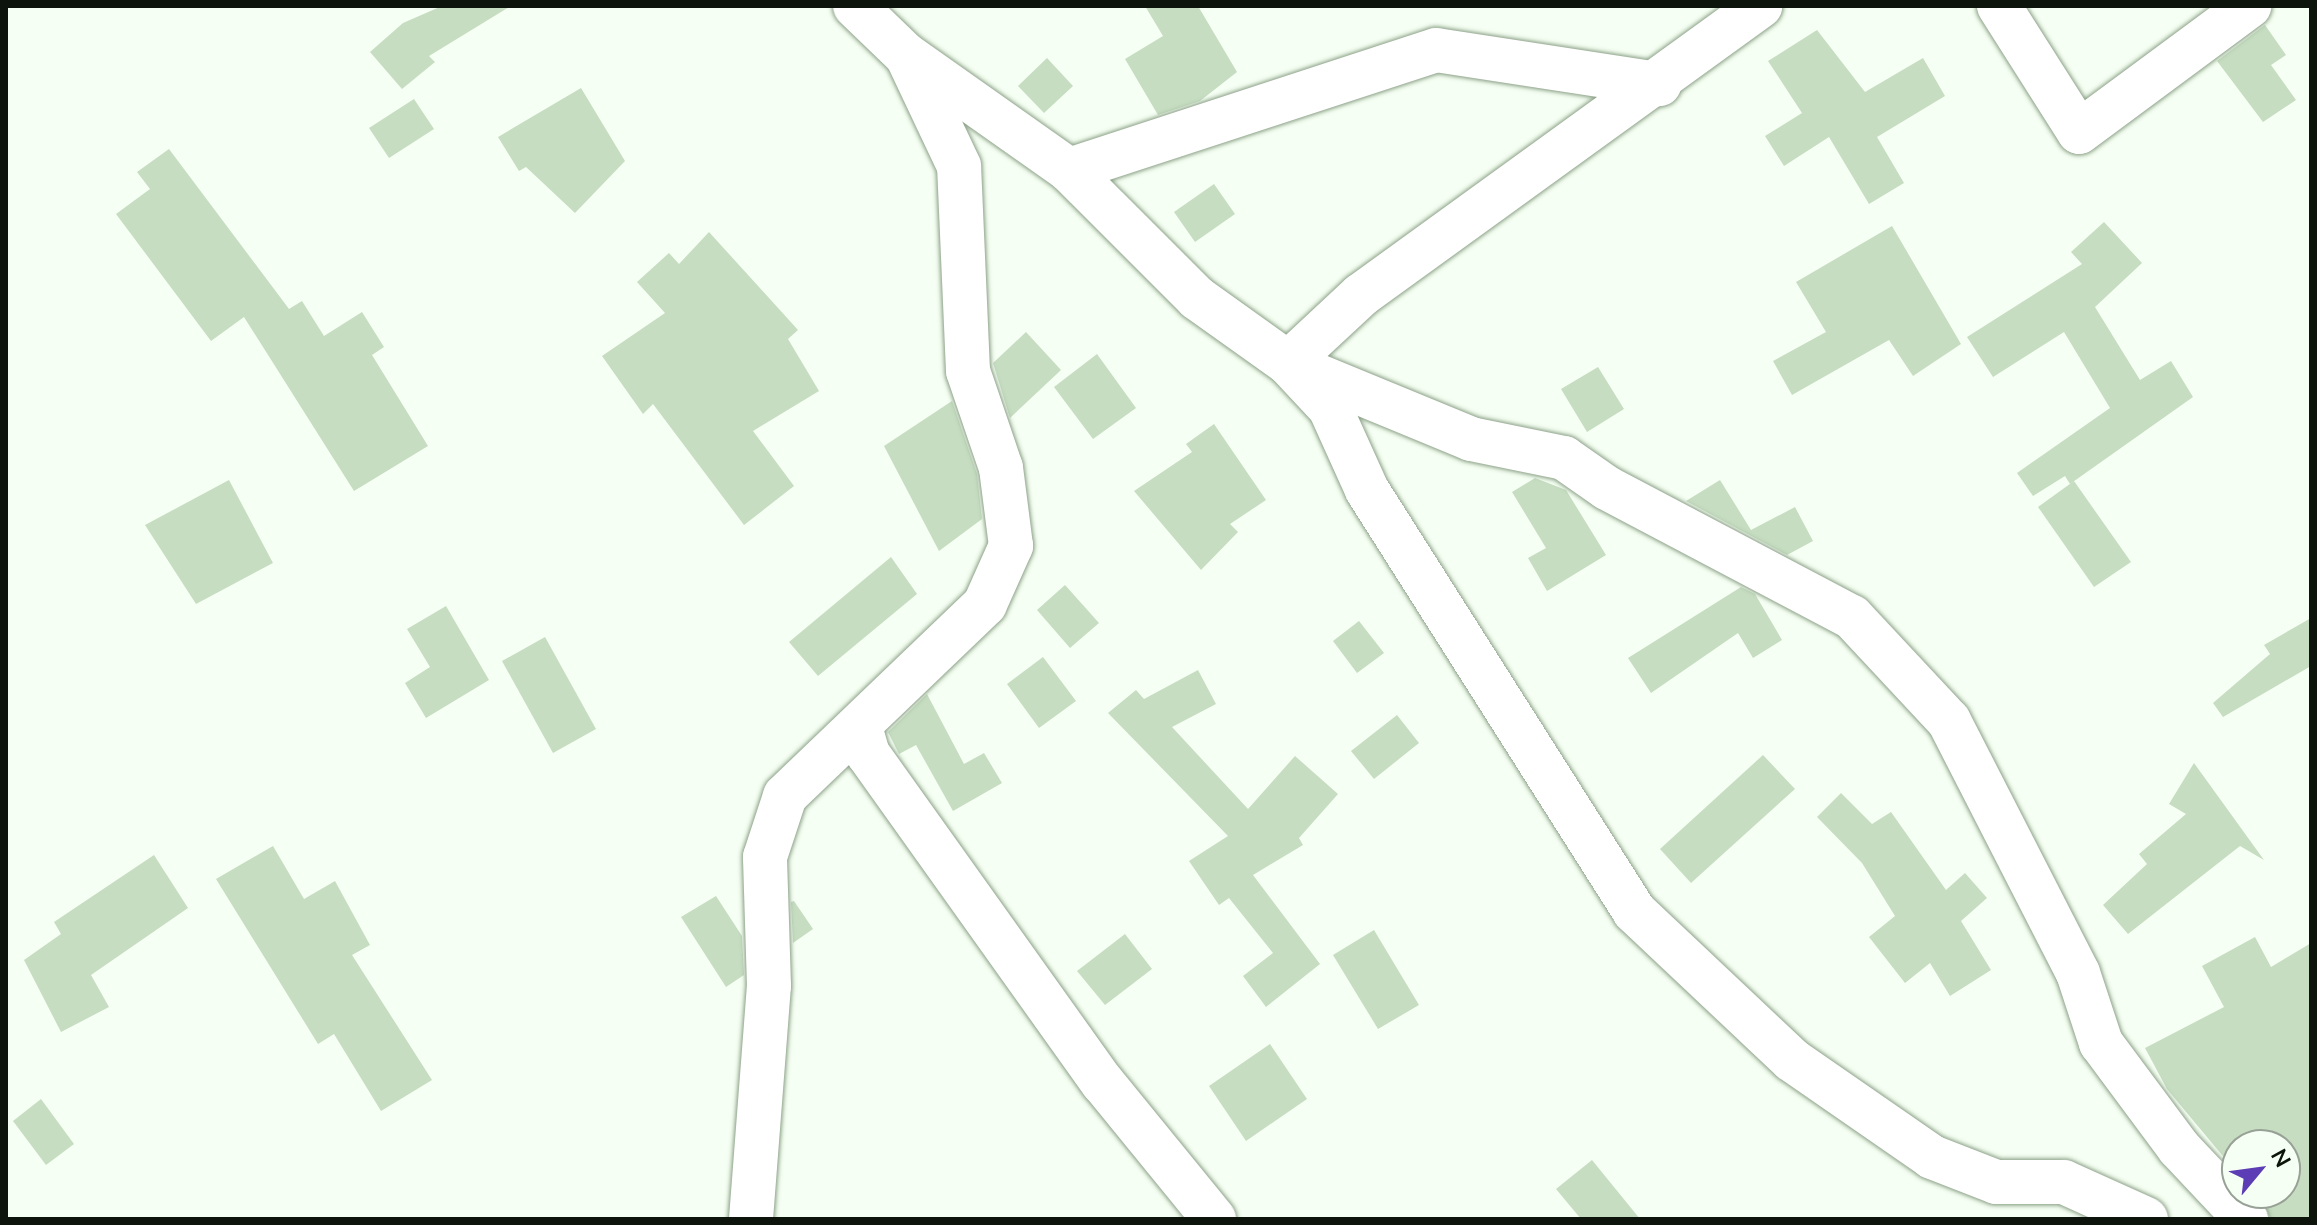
<!DOCTYPE html>
<style>
body{margin:0}
#map{position:relative;width:2317px;height:1225px;overflow:hidden;background:#f5fff3;font-family:"Nunito Sans",sans-serif}
div>[style]{position:absolute}
.building>*{inset:0;background:#c6ddc1}
.roads{filter:drop-shadow(0 0 2px #8ca288) drop-shadow(0 0 2px #8ca288)}
.street>*{height:44px;margin:-22px;padding:0 22px;transform-origin:22px;border-radius:22px;background:#fff}
span{translate:-50% -50%;white-space:nowrap;text-align:center;line-height:1.15;-webkit-text-stroke:7px #f5fff3;paint-order:stroke}
.frame{position:absolute;inset:0;border:8px solid #0d140b;pointer-events:none}
.north{position:absolute;left:2221px;top:1129px;width:80px;height:80px;box-sizing:border-box;background:#f5fff3;border:2px solid #98a196;border-radius:50%;rotate:61deg;font-size:22px;font-weight:700;line-height:32px;text-align:center;color:#0d140b}
.north::after{content:'';display:block;margin:auto;width:28px;height:36px;background:#5d3db5;clip-path:polygon(50% 0,100% 100%,50% 72%,0 100%)}
</style>
<div id="map">
<div class="building">
<div style="clip-path:polygon(442px 6px,511px 6px,429px 56px,435px 62px,402px 89px,370px 52px,403px 23px)"></div>
<div style="clip-path:polygon(1145px 6px,1198px 6px,1237px 72px,1200px 101px,1158px 115px,1125px 59px,1163px 36px)"></div>
<div style="clip-path:polygon(2265px 25px,2286px 55px,2271px 65px,2296px 100px,2263px 122px,2217px 61px)"></div>
<div style="clip-path:polygon(1817px 30px,1865px 92px,1923px 58px,1945px 96px,1877px 137px,1904px 183px,1869px 204px,1829px 137px,1784px 166px,1765px 136px,1802px 113px,1768px 61px)"></div>
<div style="clip-path:polygon(1047px 58px,1073px 86px,1044px 113px,1018px 86px)"></div>
<div style="clip-path:polygon(581px 88px,625px 161px,575px 213px,526px 167px,519px 171px,498px 137px)"></div>
<div style="clip-path:polygon(414px 99px,434px 129px,389px 158px,369px 128px)"></div>
<div style="clip-path:polygon(169px 149px,289px 309px,302px 301px,324px 336px,362px 312px,384px 347px,372px 355px,428px 446px,354px 491px,244px 317px,211px 341px,116px 214px,150px 189px,137px 172px)"></div>
<div style="clip-path:polygon(1214px 184px,1235px 214px,1195px 242px,1174px 212px)"></div>
<div style="clip-path:polygon(2104px 222px,2142px 263px,2095px 307px,2140px 380px,2171px 361px,2193px 397px,2070px 484px,2065px 476px,2033px 496px,2017px 473px,2110px 408px,2064px 332px,1993px 377px,1967px 337px,2082px 264px,2071px 252px)"></div>
<div style="clip-path:polygon(1892px 226px,1961px 344px,1913px 376px,1889px 340px,1792px 395px,1773px 361px,1826px 332px,1796px 282px)"></div>
<div style="clip-path:polygon(709px 232px,798px 330px,788px 339px,819px 391px,753px 431px,794px 486px,744px 525px,653px 404px,643px 414px,602px 356px,665px 313px,637px 282px,669px 253px,679px 264px)"></div>
<div style="clip-path:polygon(1026px 332px,1061px 370px,1010px 418px,993px 363px)"></div>
<div style="clip-path:polygon(1097px 354px,1136px 408px,1093px 439px,1054px 387px)"></div>
<div style="clip-path:polygon(1598px 367px,1624px 409px,1587px 432px,1561px 389px)"></div>
<div style="clip-path:polygon(952px 401px,977px 474px,982px 519px,939px 551px,884px 446px)"></div>
<div style="clip-path:polygon(1214px 424px,1266px 500px,1230px 524px,1238px 532px,1201px 570px,1134px 491px,1192px 452px,1186px 444px)"></div>
<div style="clip-path:polygon(1535px 478px,1566px 490px,1606px 555px,1547px 591px,1528px 558px,1546px 548px,1512px 492px)"></div>
<div style="clip-path:polygon(229px 480px,273px 563px,196px 604px,145px 525px)"></div>
<div style="clip-path:polygon(1720px 480px,1751px 530px,1795px 507px,1813px 541px,1787px 555px,1686px 501px)"></div>
<div style="clip-path:polygon(2074px 481px,2131px 562px,2094px 587px,2038px 507px)"></div>
<div style="clip-path:polygon(891px 557px,917px 594px,818px 676px,789px 642px)"></div>
<div style="clip-path:polygon(1065px 585px,1099px 623px,1070px 648px,1037px 610px)"></div>
<div style="clip-path:polygon(1741px 587px,1755px 594px,1782px 640px,1753px 658px,1738px 633px,1651px 693px,1628px 658px)"></div>
<div style="clip-path:polygon(446px 606px,489px 680px,426px 718px,405px 683px,430px 667px,407px 629px)"></div>
<div style="clip-path:polygon(2311px 618px,2311px 666px,2223px 717px,2213px 703px,2270px 654px,2264px 645px)"></div>
<div style="clip-path:polygon(1359px 621px,1384px 653px,1357px 673px,1333px 641px)"></div>
<div style="clip-path:polygon(545px 637px,596px 729px,553px 753px,502px 661px)"></div>
<div style="clip-path:polygon(1043px 657px,1076px 701px,1039px 728px,1007px 684px)"></div>
<div style="clip-path:polygon(1198px 670px,1216px 704px,1172px 727px,1248px 809px,1295px 756px,1338px 794px,1299px 838px,1303px 845px,1253px 875px,1320px 964px,1266px 1007px,1243px 976px,1273px 953px,1229px 898px,1219px 905px,1189px 861px,1228px 836px,1108px 713px,1136px 690px,1144px 699px)"></div>
<div style="clip-path:polygon(927px 694px,964px 764px,984px 753px,1002px 783px,953px 811px,916px 745px,899px 754px,888px 732px)"></div>
<div style="clip-path:polygon(1397px 715px,1419px 743px,1374px 779px,1351px 751px)"></div>
<div style="clip-path:polygon(1763px 755px,1795px 789px,1691px 883px,1660px 849px)"></div>
<div style="clip-path:polygon(2194px 763px,2264px 860px,2240px 846px,2128px 934px,2103px 905px,2147px 864px,2139px 854px,2186px 814px,2169px 804px)"></div>
<div style="clip-path:polygon(1841px 793px,1872px 824px,1891px 812px,1946px 890px,1965px 873px,1987px 898px,1961px 921px,1991px 970px,1950px 996px,1930px 963px,1905px 983px,1869px 937px,1895px 916px,1862px 863px,1817px 817px)"></div>
<div style="clip-path:polygon(273px 846px,304px 899px,335px 881px,370px 945px,352px 955px,432px 1080px,381px 1111px,334px 1034px,318px 1044px,216px 879px)"></div>
<div style="clip-path:polygon(154px 855px,188px 908px,91px 975px,109px 1007px,61px 1032px,24px 960px,61px 934px,54px 922px)"></div>
<div style="clip-path:polygon(716px 896px,742px 936px,744px 975px,726px 987px,681px 917px)"></div>
<div style="clip-path:polygon(794px 901px,813px 929px,793px 943px,791px 902px)"></div>
<div style="clip-path:polygon(1374px 930px,1419px 1005px,1378px 1029px,1333px 955px)"></div>
<div style="clip-path:polygon(1125px 934px,1152px 969px,1105px 1005px,1077px 971px)"></div>
<div style="clip-path:polygon(2255px 937px,2271px 967px,2311px 943px,2311px 1219px,2271px 1219px,2256px 1193px,2285px 1193px,2285px 1145px,2237px 1145px,2237px 1173px,2167px 1089px,2145px 1048px,2224px 1007px,2202px 966px)"></div>
<div style="clip-path:polygon(1270px 1044px,1307px 1099px,1246px 1141px,1209px 1086px)"></div>
<div style="clip-path:polygon(41px 1099px,74px 1144px,46px 1165px,13px 1121px)"></div>
<div style="clip-path:polygon(1592px 1160px,1640px 1219px,1581px 1219px,1556px 1189px)"></div>
</div>
<div class="roads">
<div class="street">
<div style="left:855px;top:6px;width:71px;rotate:43.9deg"></div>
<div style="left:906px;top:55px;width:199px;rotate:35.2deg"></div>
<div style="left:1069px;top:170px;width:181px;rotate:45deg"></div>
<div style="left:1197px;top:298px;width:112px;rotate:35.5deg"></div>
<div style="left:1288px;top:363px;width:62px;rotate:47deg"></div>
<div style="left:1330px;top:408px;width:90px;rotate:65.7deg"></div>
<div style="left:1367px;top:490px;width:499px;rotate:57.6deg"></div>
<div style="left:1634px;top:911px;width:217px;rotate:43.3deg"></div>
<div style="left:1792px;top:1060px;width:170px;rotate:34.7deg"></div>
<div style="left:1932px;top:1157px;width:69px;rotate:21.3deg"></div>
<div style="left:1996px;top:1182px;width:68px"></div>
<div style="left:2064px;top:1182px;width:90px;rotate:24.3deg"></div>
<div style="left:1999px;top:6px;width:149px;rotate:57.6deg"></div>
<div style="left:2079px;top:132px;width:212px;rotate:-36.5deg"></div>
<div style="left:1069px;top:170px;width:386px;rotate:-18.1deg"></div>
<div style="left:1436px;top:50px;width:226px;rotate:8.7deg"></div>
<div style="left:1288px;top:363px;width:100px;rotate:-43deg"></div>
<div style="left:1361px;top:295px;width:493px;rotate:-35.9deg"></div>
<div style="left:1299px;top:368px;width:186px;rotate:22.4deg"></div>
<div style="left:1471px;top:439px;width:95px;rotate:11.5deg"></div>
<div style="left:1564px;top:458px;width:52px;rotate:34.9deg"></div>
<div style="left:1607px;top:488px;width:277px;rotate:27.8deg"></div>
<div style="left:1852px;top:617px;width:142px;rotate:47deg"></div>
<div style="left:1949px;top:721px;width:283px;rotate:62.9deg"></div>
<div style="left:2078px;top:973px;width:74px;rotate:71.8deg"></div>
<div style="left:2101px;top:1043px;width:131px;rotate:53.4deg"></div>
<div style="left:2179px;top:1148px;width:98px;rotate:46.7deg"></div>
<div style="left:861px;top:730px;width:25px;rotate:74deg"></div>
<div style="left:868px;top:754px;width:404px;rotate:54.5deg"></div>
<div style="left:1103px;top:1083px;width:176px;rotate:50.8deg"></div>
<div style="left:751px;top:1219px;width:234px;rotate:-85.6deg"></div>
<div style="left:769px;top:986px;width:129px;rotate:-91.8deg"></div>
<div style="left:765px;top:857px;width:64px;rotate:-71.8deg"></div>
<div style="left:785px;top:796px;width:277px;rotate:-43.8deg"></div>
<div style="left:985px;top:604px;width:64px;rotate:-65.9deg"></div>
<div style="left:1011px;top:546px;width:79px;rotate:-97.3deg"></div>
<div style="left:1001px;top:468px;width:102px;rotate:-108.8deg"></div>
<div style="left:968px;top:371px;width:205px;rotate:-92.5deg"></div>
<div style="left:959px;top:166px;width:117px;rotate:-115.3deg"></div>
</div>
</div>
<div class="frame"></div>
<div class="north">N</div>
</div>
